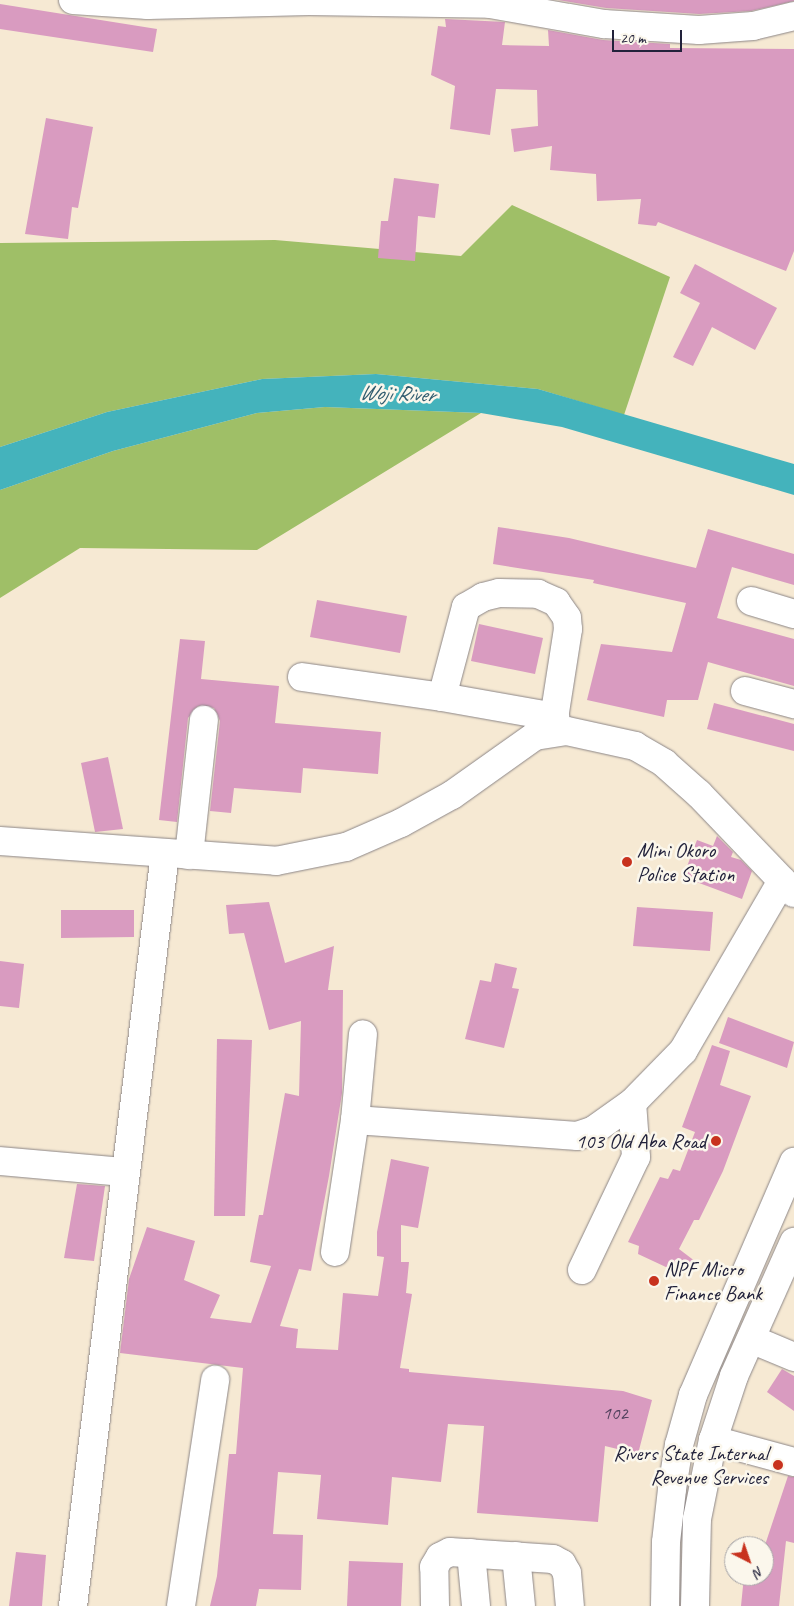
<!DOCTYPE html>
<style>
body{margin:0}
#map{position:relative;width:794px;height:1606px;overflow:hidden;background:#f6e9d3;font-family:Caveat,sans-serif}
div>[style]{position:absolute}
.green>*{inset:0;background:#9fbf67}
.water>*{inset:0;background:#44b3bc}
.building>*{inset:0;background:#d99bc0}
.roads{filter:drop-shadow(0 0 1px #8c8687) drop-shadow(0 0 1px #8c8687)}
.minor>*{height:28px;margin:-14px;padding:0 14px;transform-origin:14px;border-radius:14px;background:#fff}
.major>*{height:28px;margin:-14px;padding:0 14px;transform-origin:14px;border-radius:14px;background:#fff}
.dots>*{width:14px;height:14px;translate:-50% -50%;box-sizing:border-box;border:2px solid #fbf7ec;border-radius:50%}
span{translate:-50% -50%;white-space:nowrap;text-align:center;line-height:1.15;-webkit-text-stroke:5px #fbf7ec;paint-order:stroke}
.number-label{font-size:19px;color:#50405c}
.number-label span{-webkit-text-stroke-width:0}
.poi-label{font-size:21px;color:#22223b}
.left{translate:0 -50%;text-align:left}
.right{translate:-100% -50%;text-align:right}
.water-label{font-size:22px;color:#305c6f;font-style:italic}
.north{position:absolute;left:724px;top:1536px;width:50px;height:50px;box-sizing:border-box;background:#fbf7ec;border:1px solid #a4a2a5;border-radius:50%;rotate:139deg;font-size:14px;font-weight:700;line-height:20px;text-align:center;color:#22223b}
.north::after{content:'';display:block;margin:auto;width:18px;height:22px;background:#c8321e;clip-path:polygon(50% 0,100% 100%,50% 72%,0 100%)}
.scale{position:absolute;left:612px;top:30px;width:70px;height:22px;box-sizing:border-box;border:2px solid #22223b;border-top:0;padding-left:6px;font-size:15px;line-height:18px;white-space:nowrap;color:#22223b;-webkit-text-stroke:4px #fbf7ec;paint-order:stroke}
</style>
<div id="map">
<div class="green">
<div style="clip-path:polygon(512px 205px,670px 277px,624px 415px,538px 389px,376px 374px,262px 379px,107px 412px,0 447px,0 243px,275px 240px,461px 256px)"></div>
<div style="clip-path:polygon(325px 407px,481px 413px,257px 550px,80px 548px,0 598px,0 490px,113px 451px,257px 413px)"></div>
</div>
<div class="water">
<div style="clip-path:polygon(376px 374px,538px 389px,794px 464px,794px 495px,562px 427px,481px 413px,325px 407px,257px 413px,113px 451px,0 490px,0 447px,107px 412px,262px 379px)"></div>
</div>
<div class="building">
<div style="clip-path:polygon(558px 0,794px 0,794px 1px,751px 11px,699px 14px,606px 8px)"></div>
<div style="clip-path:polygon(0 4px,157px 29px,153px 52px,0 29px)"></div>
<div style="clip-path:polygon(445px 19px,505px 22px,502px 45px,549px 46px,548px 30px,603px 40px,670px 44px,670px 48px,794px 49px,794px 251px,786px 271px,658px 222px,656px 226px,638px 224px,641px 199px,597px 201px,596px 174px,550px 170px,552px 146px,514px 152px,511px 129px,538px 126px,537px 90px,496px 89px,490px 135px,450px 129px,455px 86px,431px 75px,438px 26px,446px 27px)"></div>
<div style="clip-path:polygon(46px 118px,93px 127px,78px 208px,72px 207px,68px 239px,25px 234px)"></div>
<div style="clip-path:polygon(394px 178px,439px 184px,435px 218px,418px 216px,415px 261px,378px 258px,381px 221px,388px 221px)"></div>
<div style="clip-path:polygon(695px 264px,777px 308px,755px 350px,712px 327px,693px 366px,673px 357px,700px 303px,680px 293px)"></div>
<div style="clip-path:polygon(498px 527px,569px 538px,696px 568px,708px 529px,794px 554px,794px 585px,732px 567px,717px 618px,794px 639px,794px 686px,708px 662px,698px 700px,667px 700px,664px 717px,587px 700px,601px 644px,672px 652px,686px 603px,593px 583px,594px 580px,493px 564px)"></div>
<div style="clip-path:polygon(317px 600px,407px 616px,400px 653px,310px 637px)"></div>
<div style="clip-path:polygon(479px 624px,543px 638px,535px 674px,471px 661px)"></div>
<div style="clip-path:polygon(180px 639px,205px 641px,201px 679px,279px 686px,275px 723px,381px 732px,378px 774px,303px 768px,301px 793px,234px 788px,231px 813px,210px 811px,220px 721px,214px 708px,198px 706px,188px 718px,177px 822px,159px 820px)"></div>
<div style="clip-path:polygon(714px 703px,794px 724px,794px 751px,707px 729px)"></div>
<div style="clip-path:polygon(108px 757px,123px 829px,95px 832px,81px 763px)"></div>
<div style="clip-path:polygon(717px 836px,733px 852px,731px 857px,741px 860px,752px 871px,742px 899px,683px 877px,697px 840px,713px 846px)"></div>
<div style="clip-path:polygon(269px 902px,285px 963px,334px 946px,328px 990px,343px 990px,342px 1093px,329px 1176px,311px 1271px,299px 1269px,280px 1326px,298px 1329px,296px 1348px,338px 1350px,343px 1293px,378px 1296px,384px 1257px,377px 1256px,377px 1232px,391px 1159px,429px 1167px,418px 1228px,401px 1225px,401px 1262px,409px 1262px,406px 1293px,412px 1294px,400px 1368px,409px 1369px,409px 1372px,623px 1391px,652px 1400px,638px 1454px,605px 1446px,598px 1522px,477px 1513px,484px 1426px,448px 1424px,441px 1482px,392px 1477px,388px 1525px,317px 1519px,321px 1475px,278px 1472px,273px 1534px,303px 1535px,301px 1590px,259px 1589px,256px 1606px,210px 1606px,217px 1576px,229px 1454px,236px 1454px,243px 1368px,120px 1353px,129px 1279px,147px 1227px,195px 1241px,184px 1280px,220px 1295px,210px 1318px,251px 1323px,271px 1266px,250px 1262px,259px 1215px,263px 1215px,285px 1093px,299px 1096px,301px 1021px,269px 1030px,244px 933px,229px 934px,226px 905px)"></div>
<div style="clip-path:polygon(637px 907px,713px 912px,710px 951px,633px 946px)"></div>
<div style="clip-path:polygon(61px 910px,134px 910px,134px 937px,61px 938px)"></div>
<div style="clip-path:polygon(0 961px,24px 964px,19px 1008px,0 1006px)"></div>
<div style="clip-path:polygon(495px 963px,517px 968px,512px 988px,519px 989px,504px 1048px,465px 1039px,480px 980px,491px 982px)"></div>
<div style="clip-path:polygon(728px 1017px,794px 1042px,787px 1068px,719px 1043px)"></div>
<div style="clip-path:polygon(217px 1039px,252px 1040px,245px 1216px,214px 1216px)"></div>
<div style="clip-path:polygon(712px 1045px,730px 1051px,720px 1085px,751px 1096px,723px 1171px,699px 1220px,694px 1220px,679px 1249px,700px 1265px,672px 1263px,668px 1268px,638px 1254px,639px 1246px,628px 1242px,660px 1177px,668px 1179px,673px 1169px,680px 1171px,695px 1132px,682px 1127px)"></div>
<div style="clip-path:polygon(77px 1184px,105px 1186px,94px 1261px,64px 1258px)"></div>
<div style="clip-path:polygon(782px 1369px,794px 1376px,794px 1411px,767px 1392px)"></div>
<div style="clip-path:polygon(788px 1476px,794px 1477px,794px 1543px,786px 1541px,779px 1606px,741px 1606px,744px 1576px,764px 1576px,764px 1548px)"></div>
<div style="clip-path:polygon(16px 1552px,46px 1555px,42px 1606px,9px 1606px)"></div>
<div style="clip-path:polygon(349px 1561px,403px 1563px,401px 1606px,347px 1606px)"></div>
</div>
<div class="roads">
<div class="minor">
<div style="left:73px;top:0;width:75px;rotate:3.8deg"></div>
<div style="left:148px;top:5px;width:161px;rotate:-1.4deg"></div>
<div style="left:309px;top:1px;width:181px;rotate:0.9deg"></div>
<div style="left:490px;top:4px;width:116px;rotate:10deg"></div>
<div style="left:604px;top:24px;width:95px;rotate:3.6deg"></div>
<div style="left:699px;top:30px;width:54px;rotate:-4.2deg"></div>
<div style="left:753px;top:26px;width:42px;rotate:-13.7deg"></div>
<div style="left:751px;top:601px;width:45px;rotate:16.8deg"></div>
<div style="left:302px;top:677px;width:141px;rotate:8.1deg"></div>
<div style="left:442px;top:697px;width:93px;rotate:-75.1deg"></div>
<div style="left:466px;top:607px;width:20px;rotate:-30deg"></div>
<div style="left:483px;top:597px;width:16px;rotate:-14deg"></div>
<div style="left:499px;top:593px;width:39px;rotate:1deg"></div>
<div style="left:538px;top:594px;width:20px;rotate:24deg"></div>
<div style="left:556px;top:602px;width:19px;rotate:55deg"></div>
<div style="left:567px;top:618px;width:11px;rotate:85deg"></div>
<div style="left:568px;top:629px;width:103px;rotate:98.9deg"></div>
<div style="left:745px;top:691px;width:51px;rotate:14.9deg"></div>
<div style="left:442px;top:697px;width:115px;rotate:10deg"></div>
<div style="left:0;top:841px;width:277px;rotate:4.1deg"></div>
<div style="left:276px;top:861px;width:71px;rotate:-11.3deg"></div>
<div style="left:346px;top:847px;width:60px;rotate:-23.6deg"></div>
<div style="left:401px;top:823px;width:58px;rotate:-28.8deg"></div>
<div style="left:452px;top:795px;width:102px;rotate:-35.4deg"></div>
<div style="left:535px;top:736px;width:32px;rotate:-9deg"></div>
<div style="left:567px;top:731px;width:70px;rotate:12.4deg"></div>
<div style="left:635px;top:746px;width:34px;rotate:30deg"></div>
<div style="left:664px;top:763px;width:47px;rotate:41.5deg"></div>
<div style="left:699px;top:794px;width:137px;rotate:46.2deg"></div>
<div style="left:189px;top:855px;width:136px;rotate:-83.7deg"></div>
<div style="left:355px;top:1120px;width:86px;rotate:-84.7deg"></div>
<div style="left:0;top:1161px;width:124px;rotate:5.1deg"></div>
<div style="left:335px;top:1252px;width:134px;rotate:-81.4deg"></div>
<div style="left:355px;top:1120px;width:223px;rotate:4.1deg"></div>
<div style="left:577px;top:1136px;width:18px;rotate:-19deg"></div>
<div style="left:594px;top:1130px;width:47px;rotate:-35.4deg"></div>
<div style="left:632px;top:1103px;width:73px;rotate:-45.6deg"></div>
<div style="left:683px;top:1051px;width:197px;rotate:-59.8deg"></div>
<div style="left:582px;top:1270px;width:125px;rotate:-64.5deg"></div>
<div style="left:636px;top:1157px;width:54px;rotate:-94.2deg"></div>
<div style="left:751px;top:1339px;width:47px;rotate:22.7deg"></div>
<div style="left:713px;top:1440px;width:84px;rotate:15.2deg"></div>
<div style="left:471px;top:1553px;width:53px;rotate:84.6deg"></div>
<div style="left:516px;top:1556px;width:50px;rotate:84.3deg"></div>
<div style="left:73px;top:1606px;width:758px;rotate:-83.03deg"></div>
<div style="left:181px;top:1606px;width:229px;rotate:-81.4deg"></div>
<div style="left:435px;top:1606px;width:39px;rotate:-91deg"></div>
<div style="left:434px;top:1567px;width:12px;rotate:-59deg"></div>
<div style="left:440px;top:1557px;width:11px;rotate:-27deg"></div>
<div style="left:450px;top:1552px;width:103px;rotate:3.9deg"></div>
<div style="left:553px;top:1559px;width:10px;rotate:29deg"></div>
<div style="left:562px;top:1564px;width:10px;rotate:61deg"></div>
<div style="left:567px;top:1573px;width:33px;rotate:85deg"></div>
</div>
<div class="major">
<div style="left:665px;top:1606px;width:64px;rotate:-89.1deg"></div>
<div style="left:666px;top:1542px;width:53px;rotate:-83.5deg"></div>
<div style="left:672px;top:1489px;width:45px;rotate:-81deg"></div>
<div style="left:679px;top:1445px;width:52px;rotate:-74.4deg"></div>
<div style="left:693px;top:1395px;width:254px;rotate:-66.6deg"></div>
<div style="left:695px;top:1606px;width:87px;rotate:-88.7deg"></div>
<div style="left:697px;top:1519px;width:81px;rotate:-78.6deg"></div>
<div style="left:713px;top:1440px;width:67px;rotate:-71.8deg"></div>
<div style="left:734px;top:1376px;width:147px;rotate:-65.9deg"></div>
</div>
</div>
<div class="dots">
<div style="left:627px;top:862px;background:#c8321e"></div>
<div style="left:716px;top:1141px;background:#c8321e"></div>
<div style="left:654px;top:1281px;background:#c8321e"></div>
<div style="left:778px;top:1465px;background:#c8321e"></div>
</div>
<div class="number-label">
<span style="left:615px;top:1414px">102</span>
</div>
<div class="poi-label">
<span class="left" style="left:637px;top:862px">Mini Okoro<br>Police Station</span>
<span class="right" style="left:706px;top:1141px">103 Old Aba Road</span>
<span class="left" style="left:664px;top:1281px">NPF Micro<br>Finance Bank</span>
<span class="right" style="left:768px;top:1465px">Rivers State Internal<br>Revenue Services</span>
</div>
<div class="water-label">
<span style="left:397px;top:394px;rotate:2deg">Woji River</span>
</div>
<div class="north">N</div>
<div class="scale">20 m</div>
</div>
